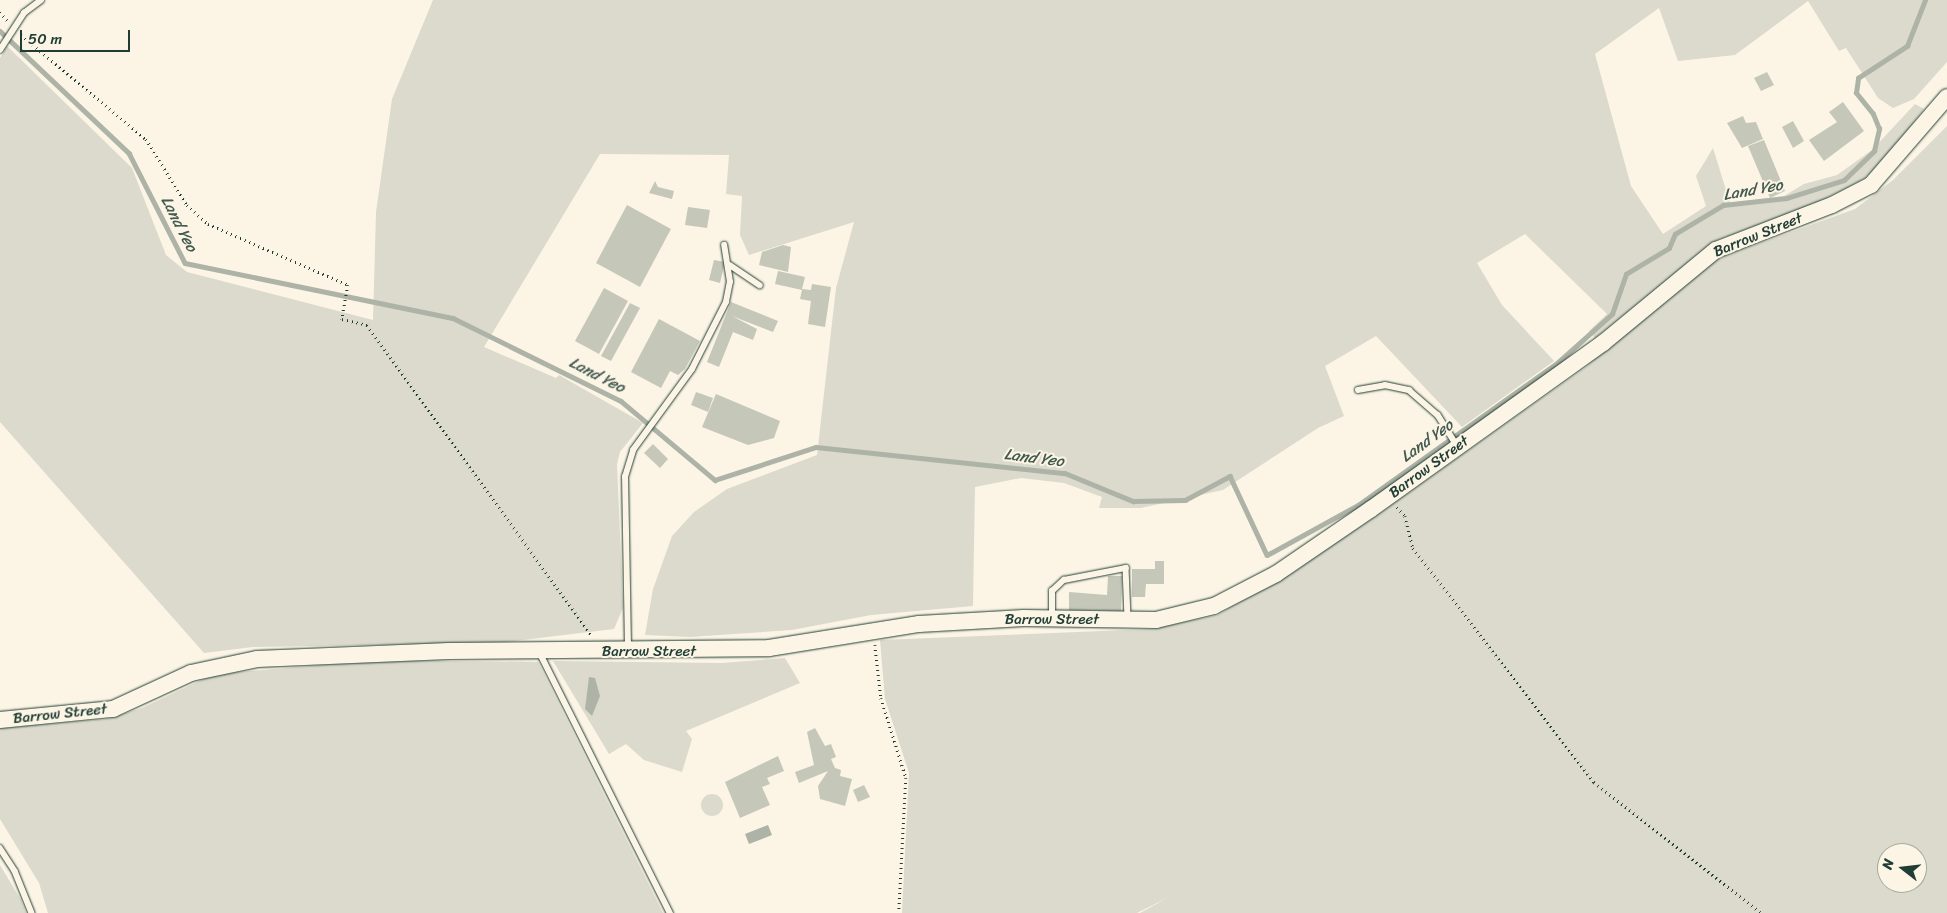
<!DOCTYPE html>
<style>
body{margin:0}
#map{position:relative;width:1947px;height:913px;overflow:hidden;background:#fcf5e5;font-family:Sriracha,sans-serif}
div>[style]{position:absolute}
.green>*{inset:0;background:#dcdacc}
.round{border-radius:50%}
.water>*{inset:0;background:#aeb3a7}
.stream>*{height:4.5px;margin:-2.25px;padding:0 2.25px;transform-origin:2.25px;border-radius:2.25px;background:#aeb3a7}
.building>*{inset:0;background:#c5c7b9}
.path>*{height:2.5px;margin-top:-1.25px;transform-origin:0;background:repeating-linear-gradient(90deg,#1f3d34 0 1px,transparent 0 5px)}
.roads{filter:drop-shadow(0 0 1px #1f3d34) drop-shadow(0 0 1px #1f3d34)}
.service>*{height:5.5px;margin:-2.75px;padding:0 2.75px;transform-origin:2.75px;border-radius:2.75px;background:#fcf5e5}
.secondary>*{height:16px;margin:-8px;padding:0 8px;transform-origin:8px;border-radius:8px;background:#fcf5e5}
span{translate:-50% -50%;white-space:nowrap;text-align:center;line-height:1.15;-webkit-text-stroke:4px #fcf5e5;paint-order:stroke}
.street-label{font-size:15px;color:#1f3d34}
.water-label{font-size:16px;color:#435a51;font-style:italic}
.north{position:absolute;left:1877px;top:843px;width:50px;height:50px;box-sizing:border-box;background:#fcf5e5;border:1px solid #a4ab9e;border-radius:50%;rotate:286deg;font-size:14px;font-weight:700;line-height:20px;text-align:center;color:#1f3d34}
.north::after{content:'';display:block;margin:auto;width:18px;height:22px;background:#1f3d34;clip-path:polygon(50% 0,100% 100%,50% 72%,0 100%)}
.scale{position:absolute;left:20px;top:30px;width:110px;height:22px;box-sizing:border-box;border:2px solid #1f3d34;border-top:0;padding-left:6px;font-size:15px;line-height:18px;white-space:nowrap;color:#1f3d34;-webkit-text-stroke:4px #fcf5e5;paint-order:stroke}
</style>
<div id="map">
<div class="green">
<div style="clip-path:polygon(433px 0,1947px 0,1947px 62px,1914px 99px,1893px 108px,1878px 98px,1846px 48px,1839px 51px,1808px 1px,1735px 55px,1678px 61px,1659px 8px,1595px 54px,1631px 186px,1663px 234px,1706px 206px,1696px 176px,1713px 148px,1730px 203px,1784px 196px,1804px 184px,1837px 175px,1872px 150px,1915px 104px,1924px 109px,1882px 164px,1862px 180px,1797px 213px,1719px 239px,1595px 338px,1589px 331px,1607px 314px,1525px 234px,1477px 263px,1502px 305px,1554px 361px,1462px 427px,1376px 336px,1325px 366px,1344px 416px,1318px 428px,1223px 490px,1141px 508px,1099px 508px,1102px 497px,1064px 483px,1021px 478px,975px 487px,973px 606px,871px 615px,792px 630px,690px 637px,645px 635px,653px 589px,672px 536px,694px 512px,727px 489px,817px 455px,836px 288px,854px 222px,749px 255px,740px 235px,742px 196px,726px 194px,729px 155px,600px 154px,484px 347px,556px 378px,559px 375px,643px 423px,620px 452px,617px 464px,623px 608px,614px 629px,498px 643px,253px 647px,204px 653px,0 422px,0 58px,7px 46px,132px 168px,166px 255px,187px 272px,373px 320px,376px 212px,392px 99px)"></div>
<div style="clip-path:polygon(evenodd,1947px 126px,1947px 913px,1140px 913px,1169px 897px,1137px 913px,902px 913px,909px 773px,885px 699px,880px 640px,1151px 629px,1218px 615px,1376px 516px,1586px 367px,1673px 289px,1719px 258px,1855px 209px,1893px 180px,1947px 126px,1887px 853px,1917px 853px,1917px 883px,1887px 883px,1887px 853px)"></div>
<div style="clip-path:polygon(785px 658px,800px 683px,686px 731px,692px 739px,682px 772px,644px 760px,626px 744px,609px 754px,553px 661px,721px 663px)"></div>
<div style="clip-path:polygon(382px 660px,538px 662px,663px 913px,48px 913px,39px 883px,0 819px,0 728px,107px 719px,142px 708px,214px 674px)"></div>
<div class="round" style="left:701px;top:794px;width:22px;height:22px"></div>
<div style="clip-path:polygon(0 865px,21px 900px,26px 913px,0 913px)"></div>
</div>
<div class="water">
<div style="clip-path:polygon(589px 677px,595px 678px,600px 696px,592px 716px,585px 709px)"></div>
<div style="clip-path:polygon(768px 825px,772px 835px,749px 844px,745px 834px)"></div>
</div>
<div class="stream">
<div style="left:0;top:31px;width:178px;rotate:43.4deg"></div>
<div style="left:129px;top:153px;width:123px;rotate:63deg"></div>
<div style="left:185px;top:263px;width:274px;rotate:11.6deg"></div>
<div style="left:453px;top:318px;width:187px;rotate:26.3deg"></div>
<div style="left:621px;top:401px;width:123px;rotate:40deg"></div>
<div style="left:715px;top:480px;width:106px;rotate:-18.1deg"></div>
<div style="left:816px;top:447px;width:250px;rotate:6deg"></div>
<div style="left:1065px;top:473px;width:74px;rotate:22.4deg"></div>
<div style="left:1133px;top:501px;width:52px;rotate:-1.1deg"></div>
<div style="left:1185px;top:500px;width:51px;rotate:-28.1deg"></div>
<div style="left:1230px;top:476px;width:87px;rotate:64.9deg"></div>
<div style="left:1267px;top:555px;width:104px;rotate:-28.8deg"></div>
<div style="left:1358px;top:505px;width:243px;rotate:-35.5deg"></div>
<div style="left:1556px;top:364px;width:75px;rotate:-41.8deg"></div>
<div style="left:1612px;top:314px;width:42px;rotate:-70.7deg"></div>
<div style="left:1626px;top:274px;width:50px;rotate:-31.2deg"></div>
<div style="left:1669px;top:248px;width:15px;rotate:-67deg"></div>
<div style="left:1675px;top:234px;width:56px;rotate:-31.1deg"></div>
<div style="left:1723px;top:205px;width:64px;rotate:-6.2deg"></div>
<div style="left:1787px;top:198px;width:60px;rotate:-17.5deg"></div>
<div style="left:1844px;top:180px;width:42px;rotate:-44deg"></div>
<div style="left:1874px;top:151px;width:23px;rotate:-77deg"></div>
<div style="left:1879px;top:129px;width:16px;rotate:-112deg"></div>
<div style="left:1873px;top:114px;width:27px;rotate:-129deg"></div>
<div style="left:1856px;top:93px;width:15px;rotate:-82deg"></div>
<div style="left:1858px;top:78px;width:59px;rotate:-33.1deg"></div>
<div style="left:1907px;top:46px;width:49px;rotate:-68.6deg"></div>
</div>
<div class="building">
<div style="clip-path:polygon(1767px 72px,1774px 85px,1761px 91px,1754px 78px)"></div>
<div style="clip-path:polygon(1843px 102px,1864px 131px,1824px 161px,1809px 140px,1837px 122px,1829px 112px)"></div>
<div style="clip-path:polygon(1743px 116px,1746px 123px,1756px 122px,1763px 139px,1742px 148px,1727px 123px)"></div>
<div style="clip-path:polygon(1793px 121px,1804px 141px,1793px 148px,1782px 127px)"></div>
<div style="clip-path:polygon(1764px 140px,1785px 191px,1770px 198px,1748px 146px)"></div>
<div style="clip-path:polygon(655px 181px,658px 187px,674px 191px,672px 199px,649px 193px)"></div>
<div style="clip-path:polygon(627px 205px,671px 229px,640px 287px,596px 263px)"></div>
<div style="clip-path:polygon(688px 207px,710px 210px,707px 228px,685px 225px)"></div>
<div style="clip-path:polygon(783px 245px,791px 247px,788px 272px,759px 265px,762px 252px)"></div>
<div style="clip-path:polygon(714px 260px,725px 262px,720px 283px,709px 280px)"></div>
<div style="clip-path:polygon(778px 271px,805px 277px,802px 289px,811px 290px,812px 284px,831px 287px,825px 327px,808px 324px,811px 301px,800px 299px,802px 290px,775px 284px)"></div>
<div style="clip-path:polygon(604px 288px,628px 301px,599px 354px,575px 341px)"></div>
<div style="clip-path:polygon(731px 302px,778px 321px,773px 332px,732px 316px,757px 329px,753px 340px,733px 332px,719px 367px,707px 362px)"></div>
<div style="clip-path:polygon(630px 303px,640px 308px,611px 361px,601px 356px)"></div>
<div style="clip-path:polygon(659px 319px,700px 341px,685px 369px,678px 375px,670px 371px,661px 388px,631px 372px)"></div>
<div style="clip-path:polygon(696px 392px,713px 398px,708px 412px,691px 405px)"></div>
<div style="clip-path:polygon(716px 394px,780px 421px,774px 438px,748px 445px,702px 427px)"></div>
<div style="clip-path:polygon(653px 444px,668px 459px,660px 468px,644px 453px)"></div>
<div style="clip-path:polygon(1155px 561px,1164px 561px,1164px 584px,1146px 584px,1145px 597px,1132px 597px,1132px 569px,1155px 569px)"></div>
<div style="clip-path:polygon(1108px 576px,1122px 576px,1121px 611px,1069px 610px,1069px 592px,1107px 595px)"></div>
<div style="clip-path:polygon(815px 728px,825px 746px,831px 744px,836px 757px,831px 759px,835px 768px,841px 770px,840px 776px,852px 779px,845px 806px,820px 799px,818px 786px,828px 771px,799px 783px,795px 772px,814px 765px,807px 732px)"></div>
<div style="clip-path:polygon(778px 756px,784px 771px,767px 778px,770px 784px,762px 787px,770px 805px,740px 818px,725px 782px)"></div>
<div style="clip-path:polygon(864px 785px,870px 797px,858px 802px,853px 790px)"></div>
</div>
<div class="path">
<div style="left:0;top:12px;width:11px;rotate:49deg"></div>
<div style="left:21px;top:35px;width:163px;rotate:39.8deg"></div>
<div style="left:146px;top:139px;width:78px;rotate:58.2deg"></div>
<div style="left:187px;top:205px;width:28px;rotate:42deg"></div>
<div style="left:208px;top:224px;width:153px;rotate:23.5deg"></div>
<div style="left:348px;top:285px;width:35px;rotate:100deg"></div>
<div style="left:342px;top:319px;width:26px;rotate:13deg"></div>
<div style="left:367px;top:325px;width:382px;rotate:54.1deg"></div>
<div style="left:1397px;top:507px;width:12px;rotate:48deg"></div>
<div style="left:1405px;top:516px;width:33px;rotate:76deg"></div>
<div style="left:1413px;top:548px;width:296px;rotate:52.3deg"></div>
<div style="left:1594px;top:782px;width:212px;rotate:38.1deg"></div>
<div style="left:875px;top:645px;width:53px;rotate:83.5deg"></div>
<div style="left:881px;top:698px;width:84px;rotate:72.6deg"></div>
<div style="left:906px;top:778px;width:135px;rotate:93deg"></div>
</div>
<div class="roads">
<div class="service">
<div style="left:0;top:50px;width:44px;rotate:-57deg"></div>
<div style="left:24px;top:13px;width:21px;rotate:-37deg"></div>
<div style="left:730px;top:265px;width:36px;rotate:34deg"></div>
<div style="left:1358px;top:390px;width:27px;rotate:-10deg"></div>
<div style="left:1385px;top:385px;width:25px;rotate:12deg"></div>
<div style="left:1409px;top:390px;width:38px;rotate:41deg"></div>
<div style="left:1438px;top:415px;width:36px;rotate:58deg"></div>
<div style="left:1052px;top:617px;width:26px;rotate:-90deg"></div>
<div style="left:1052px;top:591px;width:16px;rotate:-43deg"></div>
<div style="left:1064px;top:580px;width:63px;rotate:-11deg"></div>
<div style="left:1126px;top:568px;width:50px;rotate:87.7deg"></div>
<div style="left:628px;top:647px;width:170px;rotate:-91deg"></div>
<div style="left:625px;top:477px;width:28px;rotate:-73deg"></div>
<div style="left:633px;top:450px;width:100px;rotate:-53.9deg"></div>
<div style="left:692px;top:369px;width:75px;rotate:-63.1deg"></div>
<div style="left:726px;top:302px;width:20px;rotate:-79deg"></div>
<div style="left:730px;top:282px;width:37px;rotate:-99deg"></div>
<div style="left:540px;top:653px;width:291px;rotate:63.4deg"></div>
<div style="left:0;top:848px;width:27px;rotate:57deg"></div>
<div style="left:15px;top:871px;width:45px;rotate:68deg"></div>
</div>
<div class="secondary">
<div style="left:0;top:720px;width:114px;rotate:-5.6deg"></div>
<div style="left:113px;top:709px;width:86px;rotate:-24.8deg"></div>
<div style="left:191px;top:673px;width:67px;rotate:-12deg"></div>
<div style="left:257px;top:659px;width:192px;rotate:-2.4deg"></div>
<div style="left:449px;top:651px;width:320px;rotate:-0.5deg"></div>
<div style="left:769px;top:648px;width:152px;rotate:-9.1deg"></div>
<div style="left:919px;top:624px;width:105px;rotate:-3.3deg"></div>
<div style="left:1024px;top:618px;width:132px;rotate:0.9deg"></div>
<div style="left:1156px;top:620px;width:60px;rotate:-13.6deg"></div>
<div style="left:1214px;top:606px;width:70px;rotate:-27.3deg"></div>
<div style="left:1276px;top:574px;width:115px;rotate:-34.4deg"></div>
<div style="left:1371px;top:509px;width:285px;rotate:-35.6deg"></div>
<div style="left:1603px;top:343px;width:146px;rotate:-39.5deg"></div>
<div style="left:1716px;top:250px;width:124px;rotate:-21.2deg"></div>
<div style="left:1832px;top:205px;width:44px;rotate:-27.1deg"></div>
<div style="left:1871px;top:185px;width:116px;rotate:-49.2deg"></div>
</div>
</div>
<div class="street-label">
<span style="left:1758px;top:235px;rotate:-22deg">Barrow Street</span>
<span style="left:1429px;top:467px;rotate:-36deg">Barrow Street</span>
<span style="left:1052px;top:620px">Barrow Street</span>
<span style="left:649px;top:652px">Barrow Street</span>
<span style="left:60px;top:714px;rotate:-6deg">Barrow Street</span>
</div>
<div class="water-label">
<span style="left:1753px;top:190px;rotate:-10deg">Land Yeo</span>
<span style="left:179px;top:224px;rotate:63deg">Land Yeo</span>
<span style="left:597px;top:375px;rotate:27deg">Land Yeo</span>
<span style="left:1427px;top:441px;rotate:-36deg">Land Yeo</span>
<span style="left:1034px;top:458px;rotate:7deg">Land Yeo</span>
</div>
<div class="north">N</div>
<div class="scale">50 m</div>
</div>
